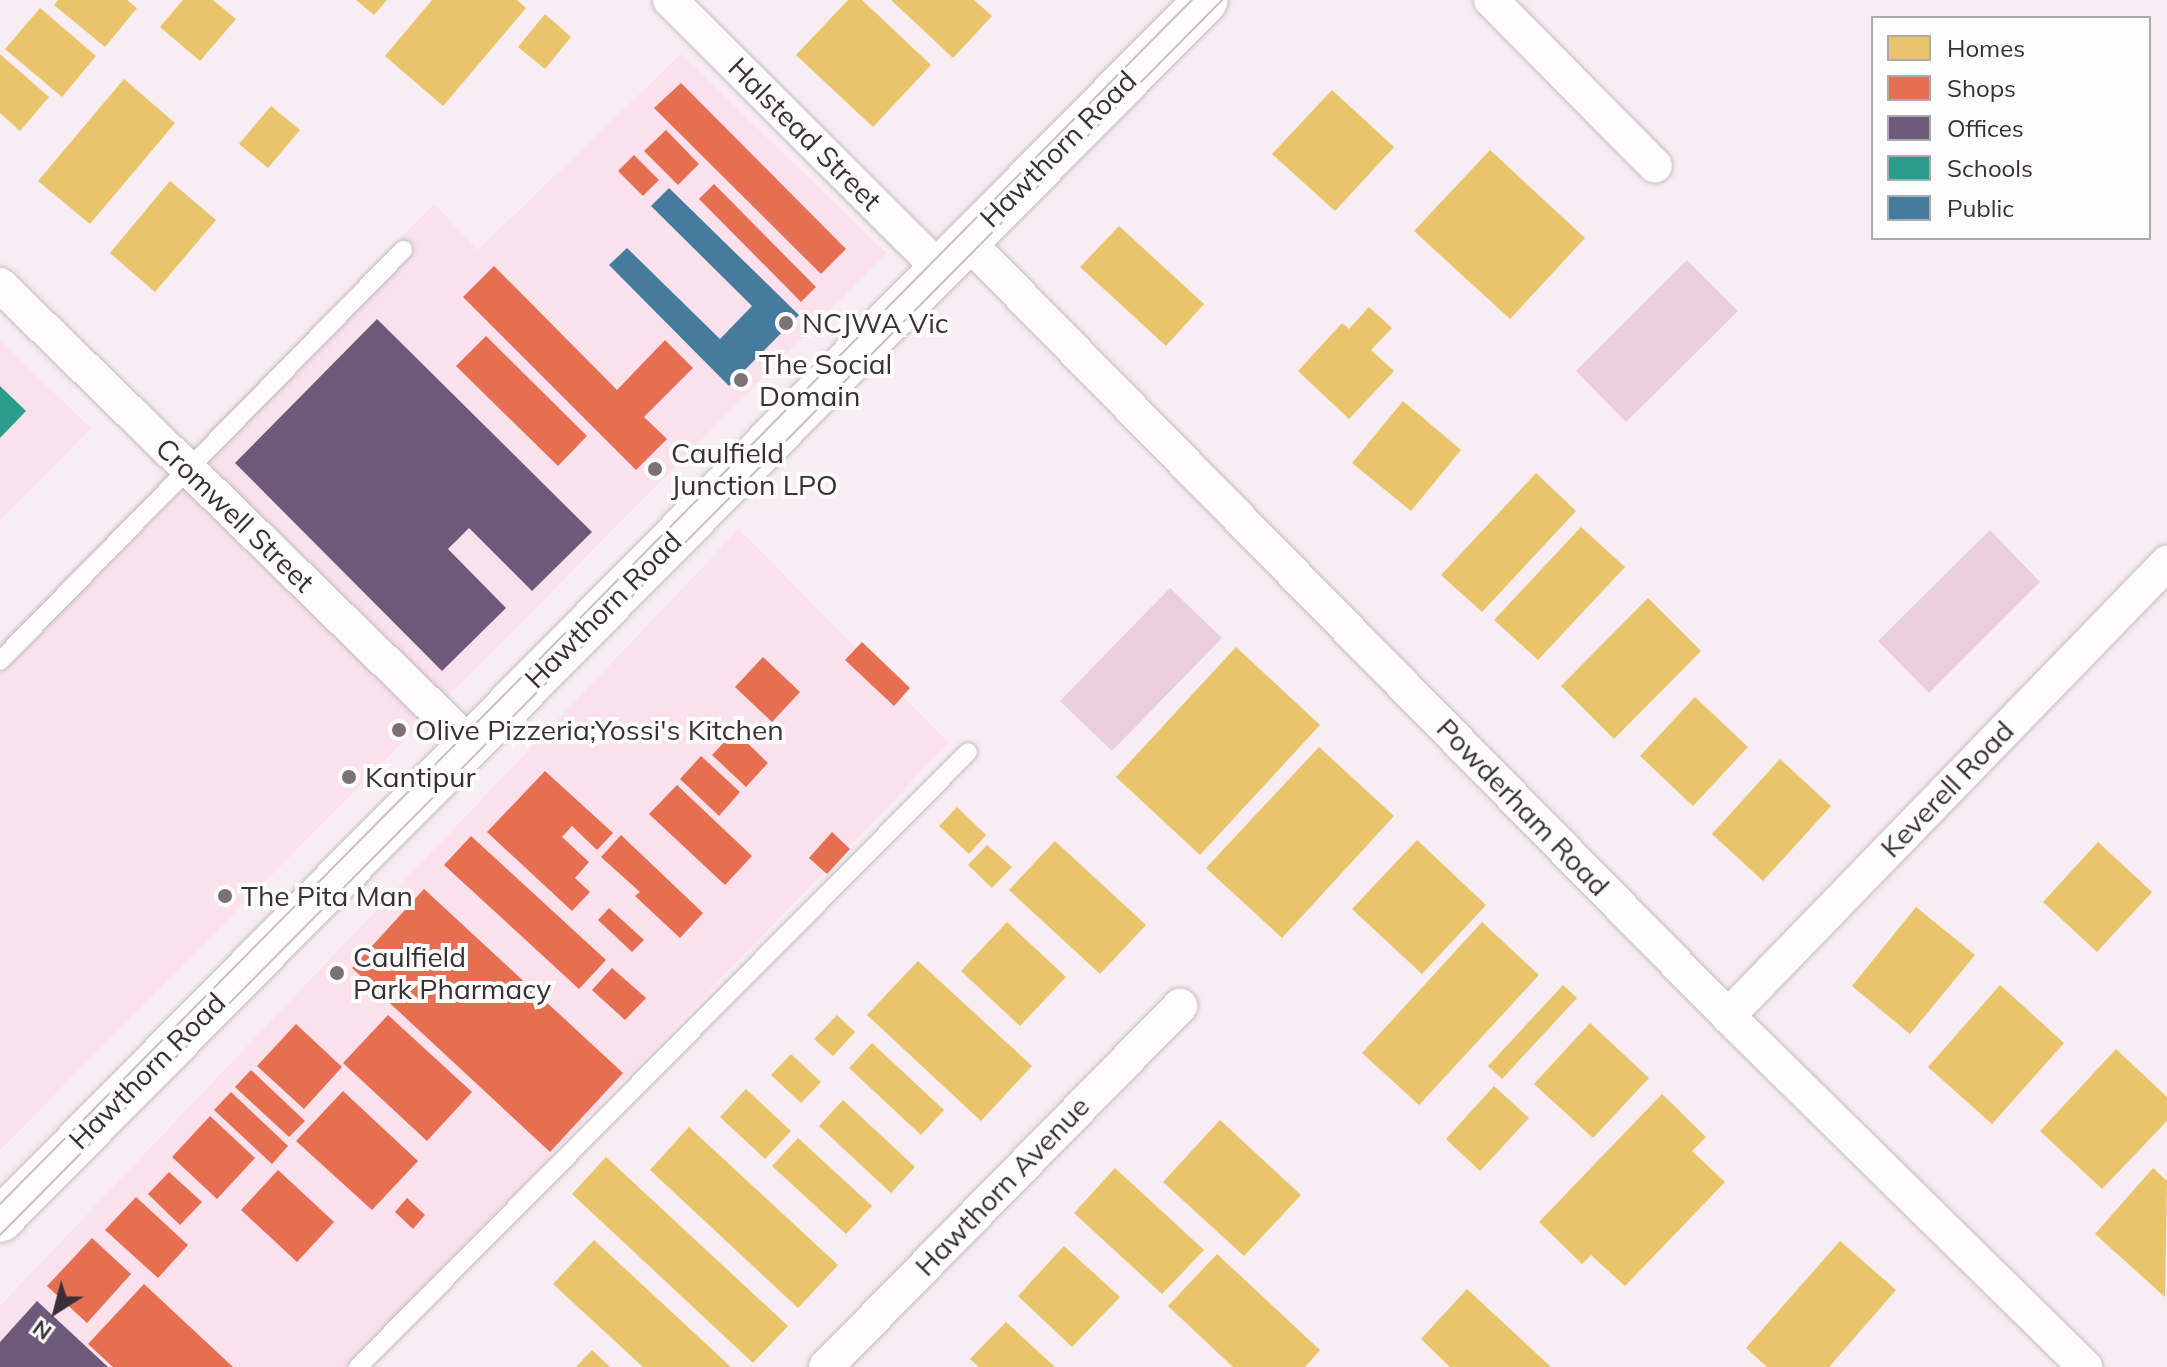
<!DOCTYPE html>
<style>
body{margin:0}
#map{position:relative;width:2167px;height:1367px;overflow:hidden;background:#f8edf2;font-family:Mulish,sans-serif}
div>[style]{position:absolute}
.built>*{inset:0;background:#fae1ec}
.green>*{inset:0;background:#ebcedb}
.homes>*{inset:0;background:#e9c46a}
.shops>*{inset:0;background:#e76f51}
.offices>*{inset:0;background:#6d597a}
.schools>*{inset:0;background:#2a9d8f}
.public>*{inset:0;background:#457b9d}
.roads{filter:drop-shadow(0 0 2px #c5bcc0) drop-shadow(0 0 2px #c5bcc0)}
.service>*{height:18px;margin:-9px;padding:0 9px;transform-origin:9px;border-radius:9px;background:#fefcfd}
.minor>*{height:34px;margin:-17px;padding:0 17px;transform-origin:17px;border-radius:17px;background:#fefcfd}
.secondary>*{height:44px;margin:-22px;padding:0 22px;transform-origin:22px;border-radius:22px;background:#fefcfd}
.tram>*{height:2px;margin:-1px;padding:0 1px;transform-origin:1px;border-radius:1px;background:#c3c1c2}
.dots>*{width:22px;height:22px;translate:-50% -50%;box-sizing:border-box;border:4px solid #fcfcfc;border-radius:50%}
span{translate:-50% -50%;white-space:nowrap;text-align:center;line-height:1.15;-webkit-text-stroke:8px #fcfcfc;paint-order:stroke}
.street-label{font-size:28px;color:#392f34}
.poi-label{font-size:28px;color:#392f34}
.left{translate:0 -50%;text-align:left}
.legend{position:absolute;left:1871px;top:16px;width:280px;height:224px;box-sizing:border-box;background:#fcfcfc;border:2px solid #aeaaac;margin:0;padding:10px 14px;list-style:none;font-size:24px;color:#392f34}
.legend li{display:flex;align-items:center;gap:16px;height:40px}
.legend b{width:40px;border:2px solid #aeaaac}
.north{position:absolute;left:16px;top:1271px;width:80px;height:80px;-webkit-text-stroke:6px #fcfcfc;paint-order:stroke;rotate:216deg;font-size:22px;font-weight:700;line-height:32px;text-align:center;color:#392f34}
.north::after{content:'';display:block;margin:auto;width:28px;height:36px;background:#392f34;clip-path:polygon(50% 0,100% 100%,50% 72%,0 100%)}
</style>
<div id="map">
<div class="built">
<div style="clip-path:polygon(681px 54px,886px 253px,0 1150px,0 642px,434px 204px,478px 250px)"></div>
<div style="clip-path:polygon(0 341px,91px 428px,0 520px)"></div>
<div style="clip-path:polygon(739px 529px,949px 743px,346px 1367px,0 1367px,0 1306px)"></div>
</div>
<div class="green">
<div style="clip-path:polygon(1687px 260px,1738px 311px,1626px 422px,1576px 371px)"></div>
<div style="clip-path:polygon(1990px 530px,2040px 582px,1929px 693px,1878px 641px)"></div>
<div style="clip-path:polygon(1170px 588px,1222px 638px,1112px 751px,1060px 701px)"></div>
</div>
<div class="homes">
<div style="clip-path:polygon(58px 0,127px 0,137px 8px,105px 47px,54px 5px)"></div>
<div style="clip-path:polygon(183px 0,213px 0,236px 19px,200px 61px,160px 27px)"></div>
<div style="clip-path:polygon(356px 0,387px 0,374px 15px)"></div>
<div style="clip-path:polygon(432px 0,517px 0,526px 8px,443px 106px,385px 56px)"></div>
<div style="clip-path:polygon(848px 0,862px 0,931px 65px,873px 127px,796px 55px)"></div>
<div style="clip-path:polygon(891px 0,974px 0,992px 16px,953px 58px)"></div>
<div style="clip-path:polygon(40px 8px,96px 56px,62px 97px,5px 49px)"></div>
<div style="clip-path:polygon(545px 14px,571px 37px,545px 69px,518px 47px)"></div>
<div style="clip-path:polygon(0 54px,49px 97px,20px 131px,0 113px)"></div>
<div style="clip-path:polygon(124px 79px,175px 123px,90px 224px,38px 181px)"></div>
<div style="clip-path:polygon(1332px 90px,1394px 147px,1335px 211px,1272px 154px)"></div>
<div style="clip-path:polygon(271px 106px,300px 130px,268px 168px,239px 144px)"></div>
<div style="clip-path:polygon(1490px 150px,1585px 238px,1510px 319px,1414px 231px)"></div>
<div style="clip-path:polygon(170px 181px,216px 220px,155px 292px,110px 253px)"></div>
<div style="clip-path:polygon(1119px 226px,1204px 304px,1166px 346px,1080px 267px)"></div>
<div style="clip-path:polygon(1369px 307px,1392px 328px,1371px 350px,1394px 371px,1349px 419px,1298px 371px,1342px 323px,1349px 329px)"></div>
<div style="clip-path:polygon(1403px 401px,1461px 450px,1411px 511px,1352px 463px)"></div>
<div style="clip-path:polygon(1536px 473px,1576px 511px,1482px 612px,1441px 575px)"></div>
<div style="clip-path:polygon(1581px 527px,1625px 567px,1538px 660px,1494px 620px)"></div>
<div style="clip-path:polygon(1648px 598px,1701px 651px,1614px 739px,1561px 686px)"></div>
<div style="clip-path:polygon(1236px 647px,1320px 725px,1200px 855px,1116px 777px)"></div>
<div style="clip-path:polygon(1695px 697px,1748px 747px,1693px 806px,1640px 756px)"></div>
<div style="clip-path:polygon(1319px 747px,1394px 816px,1282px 938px,1206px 868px)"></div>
<div style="clip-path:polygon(1780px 759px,1831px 806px,1763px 881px,1712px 834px)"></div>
<div style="clip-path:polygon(957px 807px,986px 835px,969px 854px,939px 826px)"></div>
<div style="clip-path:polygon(1417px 840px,1486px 905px,1422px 974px,1352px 909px)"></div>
<div style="clip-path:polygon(1055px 841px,1146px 925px,1100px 974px,1009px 890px)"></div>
<div style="clip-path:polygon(2098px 842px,2152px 892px,2097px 952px,2043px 902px)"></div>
<div style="clip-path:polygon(987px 845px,1012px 867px,992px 888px,968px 865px)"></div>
<div style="clip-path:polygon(1916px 907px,1975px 955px,1910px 1034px,1852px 986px)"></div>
<div style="clip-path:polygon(1007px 922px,1066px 977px,1020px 1026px,961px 971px)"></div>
<div style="clip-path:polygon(1482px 922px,1539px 975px,1419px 1105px,1362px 1053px)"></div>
<div style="clip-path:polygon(918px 961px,1032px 1066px,981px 1121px,867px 1015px)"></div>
<div style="clip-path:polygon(1563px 985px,1577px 998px,1502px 1079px,1488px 1066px)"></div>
<div style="clip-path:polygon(2000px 985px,2064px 1043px,1992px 1124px,1928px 1067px)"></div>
<div style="clip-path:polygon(837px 1015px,855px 1032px,833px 1056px,814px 1039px)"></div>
<div style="clip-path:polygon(1590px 1023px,1649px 1078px,1593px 1138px,1534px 1084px)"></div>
<div style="clip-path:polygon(872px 1043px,944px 1110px,921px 1135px,849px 1068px)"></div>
<div style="clip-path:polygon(2116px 1049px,2167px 1097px,2167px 1121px,2102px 1189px,2040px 1131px)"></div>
<div style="clip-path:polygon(791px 1054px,821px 1082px,801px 1103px,771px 1075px)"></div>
<div style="clip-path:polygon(1494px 1086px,1529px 1118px,1480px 1171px,1446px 1139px)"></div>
<div style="clip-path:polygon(746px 1089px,791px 1131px,765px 1159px,720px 1117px)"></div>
<div style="clip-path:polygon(1662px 1094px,1706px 1137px,1692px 1151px,1725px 1182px,1625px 1286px,1591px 1255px,1582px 1264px,1539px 1222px)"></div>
<div style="clip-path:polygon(843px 1100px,915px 1167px,891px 1193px,819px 1126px)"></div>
<div style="clip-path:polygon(1220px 1120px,1301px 1195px,1244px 1256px,1163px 1182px)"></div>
<div style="clip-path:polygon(689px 1127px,838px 1265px,798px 1308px,650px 1170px)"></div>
<div style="clip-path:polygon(798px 1138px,872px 1206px,846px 1234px,772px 1166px)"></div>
<div style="clip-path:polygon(606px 1157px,788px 1326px,753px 1363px,572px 1194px)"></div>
<div style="clip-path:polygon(1115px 1168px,1204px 1250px,1162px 1294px,1074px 1213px)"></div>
<div style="clip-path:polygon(2153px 1168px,2167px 1181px,2165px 1297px,2095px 1234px)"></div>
<div style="clip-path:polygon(594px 1240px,731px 1367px,643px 1367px,553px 1284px)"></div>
<div style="clip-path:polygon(1840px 1241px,1896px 1290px,1829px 1367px,1767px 1367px,1746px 1348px)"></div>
<div style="clip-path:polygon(1064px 1246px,1120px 1297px,1072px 1347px,1018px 1296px)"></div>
<div style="clip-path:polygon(1217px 1254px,1320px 1350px,1305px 1367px,1233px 1367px,1168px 1306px)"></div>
<div style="clip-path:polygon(1467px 1289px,1551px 1367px,1450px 1367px,1421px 1339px)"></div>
<div style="clip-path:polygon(1006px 1322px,1055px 1367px,979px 1367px,970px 1359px)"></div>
<div style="clip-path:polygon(592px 1350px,610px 1367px,576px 1367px)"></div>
</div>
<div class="shops">
<div style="clip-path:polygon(681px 83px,846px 249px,821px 274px,654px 108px)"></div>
<div style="clip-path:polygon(666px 130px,699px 164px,678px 185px,644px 151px)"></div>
<div style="clip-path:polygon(634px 155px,659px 180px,643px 196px,618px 171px)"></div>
<div style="clip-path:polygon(714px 184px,816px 287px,801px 302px,699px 199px)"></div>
<div style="clip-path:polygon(494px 266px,617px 390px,665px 340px,693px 368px,644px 417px,667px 439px,636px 470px,463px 297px)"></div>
<div style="clip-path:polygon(486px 336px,587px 436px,558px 466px,456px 366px)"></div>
<div style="clip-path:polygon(862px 642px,910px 688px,894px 706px,845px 660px)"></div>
<div style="clip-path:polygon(763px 657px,800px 692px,772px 722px,735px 687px)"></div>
<div style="clip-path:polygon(735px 731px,768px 763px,746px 787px,712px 755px)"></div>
<div style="clip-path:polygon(701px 756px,740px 792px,719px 816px,680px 779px)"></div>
<div style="clip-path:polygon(545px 771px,613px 833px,597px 850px,572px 826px,562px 837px,589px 862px,575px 878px,590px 892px,572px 911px,487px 832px)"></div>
<div style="clip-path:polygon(677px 785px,752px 856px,725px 885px,649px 814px)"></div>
<div style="clip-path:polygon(832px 832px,850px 849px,827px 874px,809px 858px)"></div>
<div style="clip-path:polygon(621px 835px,703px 913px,680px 938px,635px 896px,640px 892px,601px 857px)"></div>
<div style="clip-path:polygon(471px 836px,606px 960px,579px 989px,444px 865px)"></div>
<div style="clip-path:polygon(424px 889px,623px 1073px,550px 1152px,352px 968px)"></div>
<div style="clip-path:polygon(609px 908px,644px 940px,632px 952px,598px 920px)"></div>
<div style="clip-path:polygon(612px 968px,646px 998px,625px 1020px,592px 990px)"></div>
<div style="clip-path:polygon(388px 1015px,472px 1092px,427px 1141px,343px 1063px)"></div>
<div style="clip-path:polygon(296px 1024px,342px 1067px,304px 1109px,257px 1066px)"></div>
<div style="clip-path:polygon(251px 1070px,305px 1121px,289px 1137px,235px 1087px)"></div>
<div style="clip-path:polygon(343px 1091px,418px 1161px,372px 1210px,296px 1141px)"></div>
<div style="clip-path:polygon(231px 1092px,288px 1146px,272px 1164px,214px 1110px)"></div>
<div style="clip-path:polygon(210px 1116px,255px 1158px,217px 1199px,172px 1157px)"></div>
<div style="clip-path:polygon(278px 1170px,334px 1222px,297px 1262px,241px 1210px)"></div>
<div style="clip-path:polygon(169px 1172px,202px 1202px,180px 1225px,148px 1194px)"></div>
<div style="clip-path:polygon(136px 1197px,188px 1245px,158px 1278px,105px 1230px)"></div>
<div style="clip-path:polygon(407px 1198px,425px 1215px,413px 1229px,395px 1212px)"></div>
<div style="clip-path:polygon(92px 1238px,131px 1274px,87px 1323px,47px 1286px)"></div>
<div style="clip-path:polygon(144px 1284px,233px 1367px,113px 1367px,88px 1344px)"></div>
</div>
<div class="offices">
<div style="clip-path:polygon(377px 319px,592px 532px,532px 591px,469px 528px,448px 549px,506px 608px,442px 671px,235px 463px)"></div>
<div style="clip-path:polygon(37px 1301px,108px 1367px,0 1367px,0 1342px)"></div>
</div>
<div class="schools">
<div style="clip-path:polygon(0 386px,26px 411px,0 438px)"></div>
</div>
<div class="public">
<div style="clip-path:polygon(669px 188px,799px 315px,729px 386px,609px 265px,627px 248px,720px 339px,752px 306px,651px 206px)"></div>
</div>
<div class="roads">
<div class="service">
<div style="left:0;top:661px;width:576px;rotate:-45.56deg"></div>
<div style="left:358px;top:1367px;width:866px;rotate:-45.23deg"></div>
</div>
<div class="minor">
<div style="left:670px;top:0;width:381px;rotate:44.9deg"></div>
<div style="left:1491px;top:0;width:233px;rotate:45.3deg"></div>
<div style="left:967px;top:241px;width:1086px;rotate:45.52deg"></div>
<div style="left:1728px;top:1016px;width:501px;rotate:44.51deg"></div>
<div style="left:0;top:285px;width:657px;rotate:44.32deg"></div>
<div style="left:1728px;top:1016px;width:631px;rotate:-45.9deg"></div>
<div style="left:826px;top:1367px;width:506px;rotate:-45.56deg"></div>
</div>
<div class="secondary">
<div style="left:0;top:1220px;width:1715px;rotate:-45.33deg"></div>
</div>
</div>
<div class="tram">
<div style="left:0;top:1204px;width:1694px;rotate:-45.29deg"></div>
<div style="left:0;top:1235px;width:1737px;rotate:-45.3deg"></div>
</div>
<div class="dots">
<div style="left:786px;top:323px;background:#7c7276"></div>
<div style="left:741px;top:380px;background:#7c7276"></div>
<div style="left:655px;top:469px;background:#7c7276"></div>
<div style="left:399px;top:730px;background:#7c7276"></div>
<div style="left:349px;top:777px;background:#7c7276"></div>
<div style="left:225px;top:896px;background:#7c7276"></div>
<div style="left:337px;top:973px;background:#7c7276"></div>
</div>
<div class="street-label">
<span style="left:805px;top:134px;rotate:45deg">Halstead Street</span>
<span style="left:1058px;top:149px;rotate:-45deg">Hawthorn Road</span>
<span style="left:235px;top:515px;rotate:44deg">Cromwell Street</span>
<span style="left:603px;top:610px;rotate:-45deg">Hawthorn Road</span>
<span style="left:1947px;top:789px;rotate:-46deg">Keverell Road</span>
<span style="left:1523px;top:807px;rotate:46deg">Powderham Road</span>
<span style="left:147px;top:1071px;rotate:-45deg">Hawthorn Road</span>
<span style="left:1002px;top:1186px;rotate:-46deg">Hawthorn Avenue</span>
</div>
<div class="poi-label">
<span class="left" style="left:802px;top:323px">NCJWA Vic</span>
<span class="left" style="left:759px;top:380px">The Social<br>Domain</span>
<span class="left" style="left:671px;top:469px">Caulfield<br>Junction LPO</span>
<span class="left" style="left:415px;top:730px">Olive Pizzeria;Yossi's Kitchen</span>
<span class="left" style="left:365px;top:777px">Kantipur</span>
<span class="left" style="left:241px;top:896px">The Pita Man</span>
<span class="left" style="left:353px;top:973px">Caulfield<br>Park Pharmacy</span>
</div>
<ul class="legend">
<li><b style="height:22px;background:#e9c46a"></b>Homes</li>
<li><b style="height:22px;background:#e76f51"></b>Shops</li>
<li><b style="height:22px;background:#6d597a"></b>Offices</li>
<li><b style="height:22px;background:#2a9d8f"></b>Schools</li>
<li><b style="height:22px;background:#457b9d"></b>Public</li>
</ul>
<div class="north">N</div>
</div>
